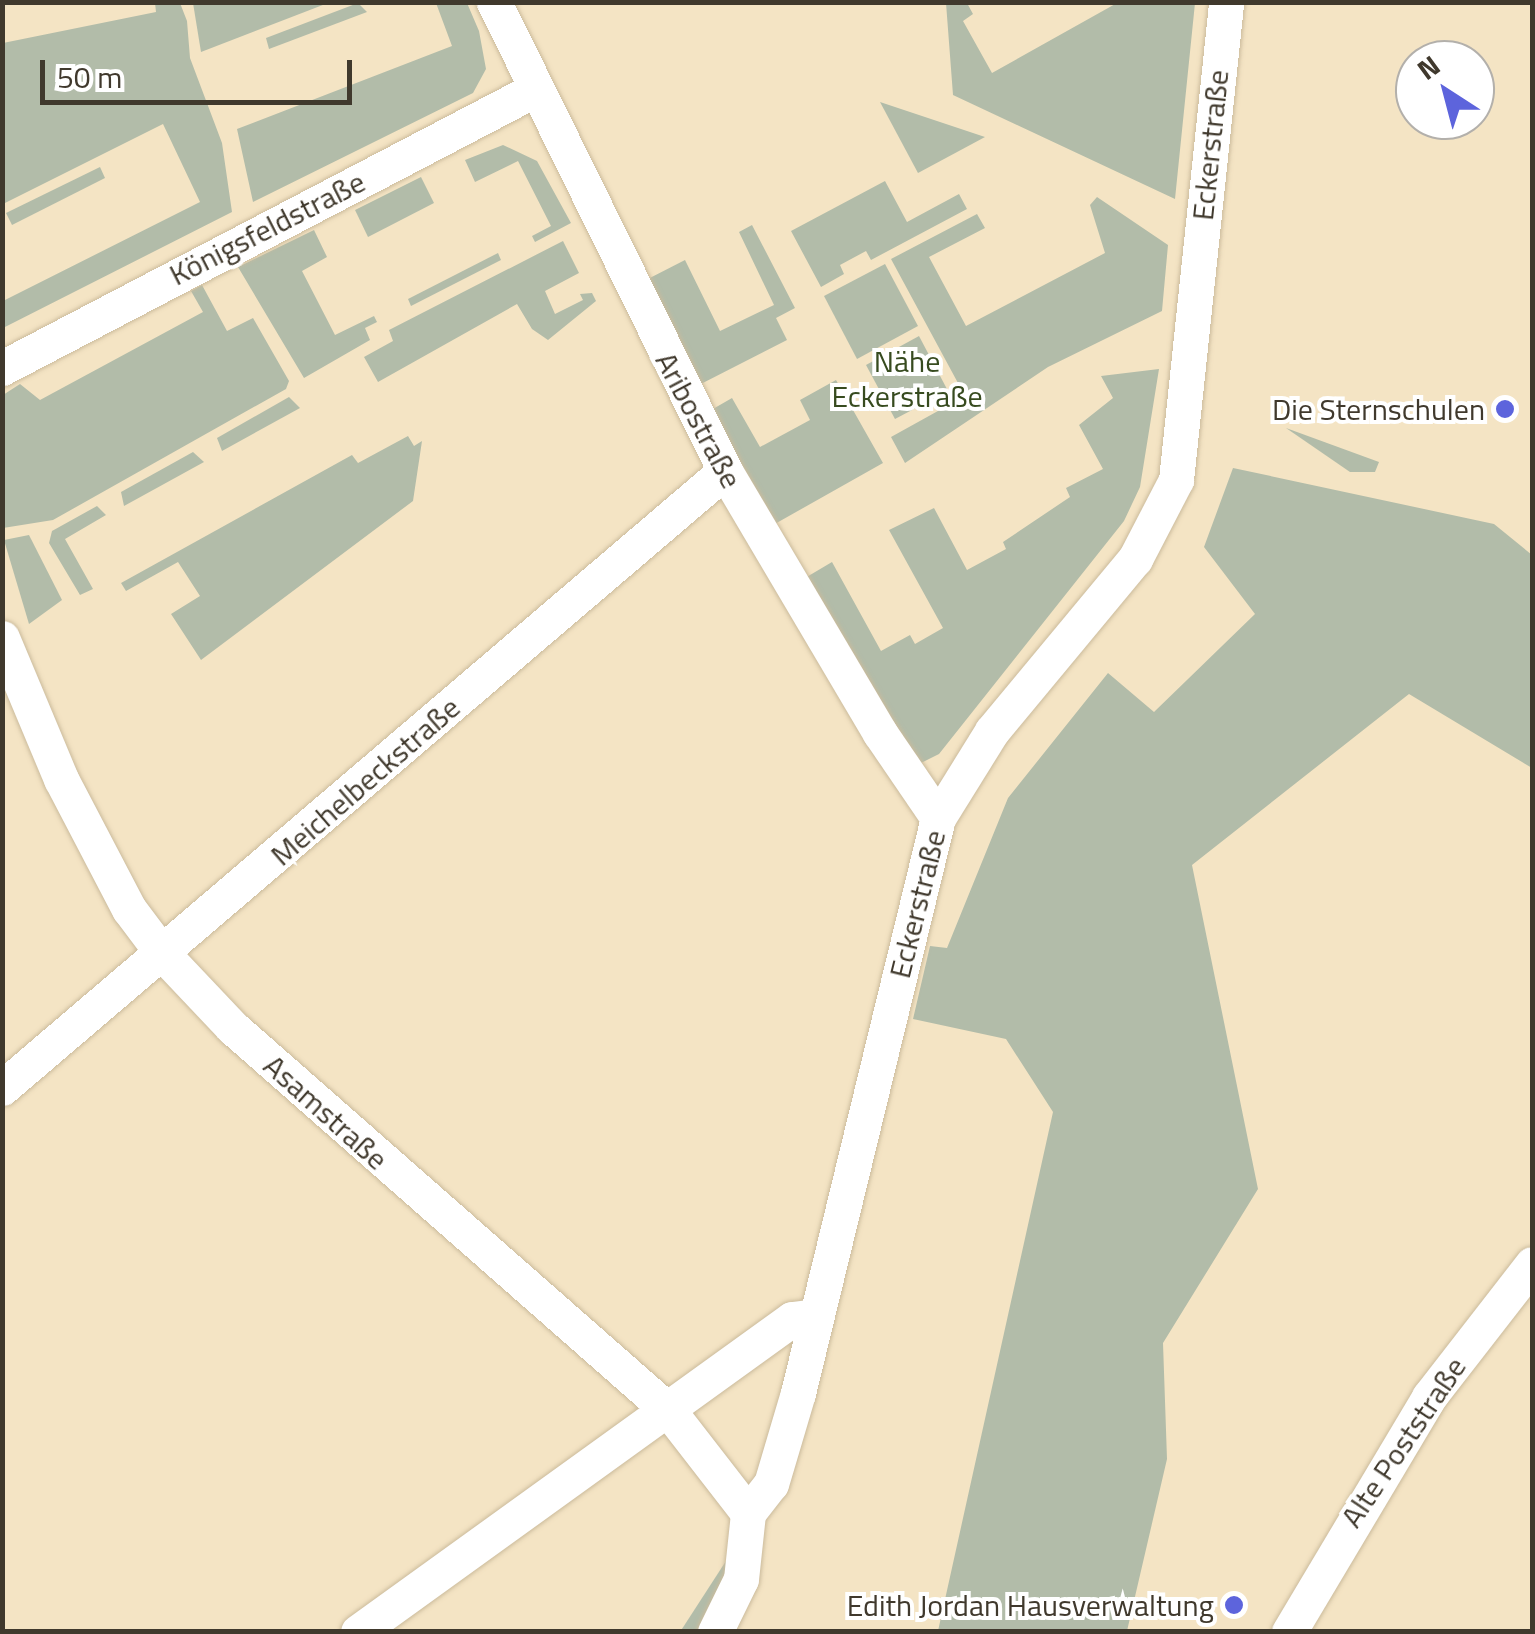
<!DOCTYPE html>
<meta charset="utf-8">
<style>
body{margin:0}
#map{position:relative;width:1535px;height:1634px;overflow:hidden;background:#f4e4c4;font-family:"Titillium Web",sans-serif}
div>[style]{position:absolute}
.green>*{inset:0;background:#b2bca9}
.roads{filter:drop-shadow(0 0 2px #cbbb9c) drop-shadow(0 0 2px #cbbb9c)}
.street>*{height:35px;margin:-17.5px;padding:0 17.5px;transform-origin:17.5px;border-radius:17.5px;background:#fff}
.dots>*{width:28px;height:28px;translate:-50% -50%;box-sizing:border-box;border:5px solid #fff;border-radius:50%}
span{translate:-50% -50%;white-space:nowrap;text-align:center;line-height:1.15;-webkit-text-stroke:8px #fff;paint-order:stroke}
.street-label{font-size:30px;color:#40392d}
.park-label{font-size:30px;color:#374b1f}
.poi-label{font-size:30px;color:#40392d}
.right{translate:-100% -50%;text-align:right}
.frame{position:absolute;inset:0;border:5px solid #40392d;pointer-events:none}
.north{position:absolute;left:1395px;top:40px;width:100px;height:100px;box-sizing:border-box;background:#fff;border:2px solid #b3b0ab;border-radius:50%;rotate:324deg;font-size:28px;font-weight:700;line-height:40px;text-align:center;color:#40392d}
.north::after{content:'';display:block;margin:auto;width:35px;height:45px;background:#5d64dc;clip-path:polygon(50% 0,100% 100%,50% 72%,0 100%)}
.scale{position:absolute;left:40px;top:60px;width:312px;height:45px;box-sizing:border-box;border:5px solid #40392d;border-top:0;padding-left:12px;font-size:30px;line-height:35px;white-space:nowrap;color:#40392d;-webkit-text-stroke:8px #fff;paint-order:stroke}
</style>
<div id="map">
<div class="green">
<div style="clip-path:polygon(155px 3px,180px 3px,187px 21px,190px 58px,222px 143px,232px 212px,3px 328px,3px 301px,200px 202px,163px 124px,3px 204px,3px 43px,156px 12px)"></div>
<div style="clip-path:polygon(193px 3px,193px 2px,328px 3px,201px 52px)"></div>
<div style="clip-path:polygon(358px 3px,367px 12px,269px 49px,266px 38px)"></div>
<div style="clip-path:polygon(436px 3px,467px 3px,479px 31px,486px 69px,473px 93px,253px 202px,237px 129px,452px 46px)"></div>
<div style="clip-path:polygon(946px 3px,967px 3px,973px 14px,963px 21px,992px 73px,1117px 3px,1195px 3px,1175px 199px,953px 95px)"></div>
<div style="clip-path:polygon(880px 102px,985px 137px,918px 173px)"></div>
<div style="clip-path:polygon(503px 145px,537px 161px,571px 223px,535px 242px,532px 236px,551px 226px,518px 161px,475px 182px,465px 160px)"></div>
<div style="clip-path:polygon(100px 167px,105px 178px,12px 225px,6px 213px)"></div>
<div style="clip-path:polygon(421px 177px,434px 203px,368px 237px,355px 210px)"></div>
<div style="clip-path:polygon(885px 181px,907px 222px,959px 194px,967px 209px,871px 260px,866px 251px,840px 265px,844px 274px,821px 287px,791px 231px)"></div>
<div style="clip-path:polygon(1097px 197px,1168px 245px,1162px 311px,1048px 367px,905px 463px,891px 437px,965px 396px,891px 259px,977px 214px,985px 228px,929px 257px,966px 326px,1105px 253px,1090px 205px)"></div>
<div style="clip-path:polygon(752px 225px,795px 308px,776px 318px,787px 340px,693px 388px,642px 282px,685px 260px,720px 331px,774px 305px,739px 232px)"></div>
<div style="clip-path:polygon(314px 230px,327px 257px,302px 271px,335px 335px,374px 316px,377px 322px,365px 328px,370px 340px,304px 378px,238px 267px)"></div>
<div style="clip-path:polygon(563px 241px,579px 273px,545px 291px,555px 314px,583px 300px,580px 294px,592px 293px,596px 301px,548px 340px,532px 329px,517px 304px,378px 382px,364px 357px,393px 341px,389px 330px)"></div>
<div style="clip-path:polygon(498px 253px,501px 260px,411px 306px,408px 299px)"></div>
<div style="clip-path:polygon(885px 264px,918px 326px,857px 359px,824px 296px)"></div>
<div style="clip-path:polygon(202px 285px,227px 331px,253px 318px,289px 381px,286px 389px,53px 520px,3px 528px,3px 395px,20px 384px,40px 400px,203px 312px,191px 291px)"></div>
<div style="clip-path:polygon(919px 336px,948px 391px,895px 419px,866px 365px)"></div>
<div style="clip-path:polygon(1159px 369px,1140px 487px,1124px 521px,939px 754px,919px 764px,805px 578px,832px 562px,881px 651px,910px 635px,915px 644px,943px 628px,889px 530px,934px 508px,967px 570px,1006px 549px,1003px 542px,1070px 497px,1066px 488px,1103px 469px,1079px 425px,1113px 398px,1101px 376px)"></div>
<div style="clip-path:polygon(836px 380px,883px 463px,773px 525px,706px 413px,732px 398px,760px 447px,810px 420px,800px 400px)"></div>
<div style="clip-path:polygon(289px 397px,300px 408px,222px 451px,217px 438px)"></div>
<div style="clip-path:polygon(1286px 428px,1379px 462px,1375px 472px,1350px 472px)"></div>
<div style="clip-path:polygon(408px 436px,414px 446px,422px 441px,413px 501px,201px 660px,171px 614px,200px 596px,178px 562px,126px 591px,121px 583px,352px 455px,358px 463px)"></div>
<div style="clip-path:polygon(193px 452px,204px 462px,124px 506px,121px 492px)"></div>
<div style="clip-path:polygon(1233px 468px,1494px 524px,1532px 555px,1532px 768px,1409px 694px,1192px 865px,1258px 1189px,1163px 1343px,1167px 1459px,1127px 1631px,938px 1631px,1053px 1112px,1006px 1039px,913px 1019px,930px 946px,947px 948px,1008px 798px,1108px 673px,1154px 712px,1255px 614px,1204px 547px)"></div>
<div style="clip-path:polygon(97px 506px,106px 515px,65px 539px,93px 589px,80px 595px,49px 543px,52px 531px)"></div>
<div style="clip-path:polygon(29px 535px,62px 600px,29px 624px,4px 540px)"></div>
<div style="clip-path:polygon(726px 1561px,725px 1579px,701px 1631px,680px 1632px)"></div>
</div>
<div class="roads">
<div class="street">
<div style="left:494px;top:2px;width:523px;rotate:63.78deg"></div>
<div style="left:725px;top:471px;width:304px;rotate:59.4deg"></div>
<div style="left:880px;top:733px;width:103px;rotate:55.7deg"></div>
<div style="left:2px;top:368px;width:600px;rotate:-27.59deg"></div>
<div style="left:2px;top:638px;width:153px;rotate:67.3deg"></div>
<div style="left:61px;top:779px;width:147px;rotate:62.4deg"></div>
<div style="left:129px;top:909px;width:55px;rotate:53.1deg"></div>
<div style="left:162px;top:953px;width:102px;rotate:46.6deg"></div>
<div style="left:232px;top:1027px;width:582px;rotate:41.31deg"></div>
<div style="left:669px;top:1411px;width:129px;rotate:52.2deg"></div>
<div style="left:2px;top:1088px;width:950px;rotate:-40.48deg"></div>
<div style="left:358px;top:1632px;width:535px;rotate:-35.8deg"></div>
<div style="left:792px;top:1319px;width:24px;rotate:-7deg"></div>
<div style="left:715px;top:1632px;width:59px;rotate:-63.9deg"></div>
<div style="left:741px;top:1579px;width:66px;rotate:-83.9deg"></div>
<div style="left:748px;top:1513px;width:37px;rotate:-52deg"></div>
<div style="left:771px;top:1484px;width:95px;rotate:-73.5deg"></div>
<div style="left:798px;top:1393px;width:592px;rotate:-76.32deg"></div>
<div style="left:938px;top:818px;width:102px;rotate:-58.2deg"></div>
<div style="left:992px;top:731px;width:224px;rotate:-50.3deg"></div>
<div style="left:1135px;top:559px;width:89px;rotate:-62.6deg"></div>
<div style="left:1176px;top:480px;width:481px;rotate:-84deg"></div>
<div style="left:1289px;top:1632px;width:274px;rotate:-59.2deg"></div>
<div style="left:1429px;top:1397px;width:168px;rotate:-52.2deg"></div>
</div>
</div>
<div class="dots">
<div style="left:1505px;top:409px;background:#5d64dc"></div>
<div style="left:1234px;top:1605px;background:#5d64dc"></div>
</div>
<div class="street-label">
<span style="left:1210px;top:145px;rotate:-84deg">Eckerstraße</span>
<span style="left:267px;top:228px;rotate:-27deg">Königsfeldstraße</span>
<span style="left:699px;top:420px;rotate:62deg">Aribostraße</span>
<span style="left:365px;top:781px;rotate:-41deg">Meichelbeckstraße</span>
<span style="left:917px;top:904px;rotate:-76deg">Eckerstraße</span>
<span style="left:326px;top:1112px;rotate:42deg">Asamstraße</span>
<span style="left:1403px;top:1442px;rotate:-56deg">Alte Poststraße</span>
</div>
<div class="park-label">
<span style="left:907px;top:378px">Nähe<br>Eckerstraße</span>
</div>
<div class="poi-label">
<span class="right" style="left:1485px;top:409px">Die Sternschulen</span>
<span class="right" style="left:1214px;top:1605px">Edith Jordan Hausverwaltung</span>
</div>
<div class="frame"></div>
<div class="north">N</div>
<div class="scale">50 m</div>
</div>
